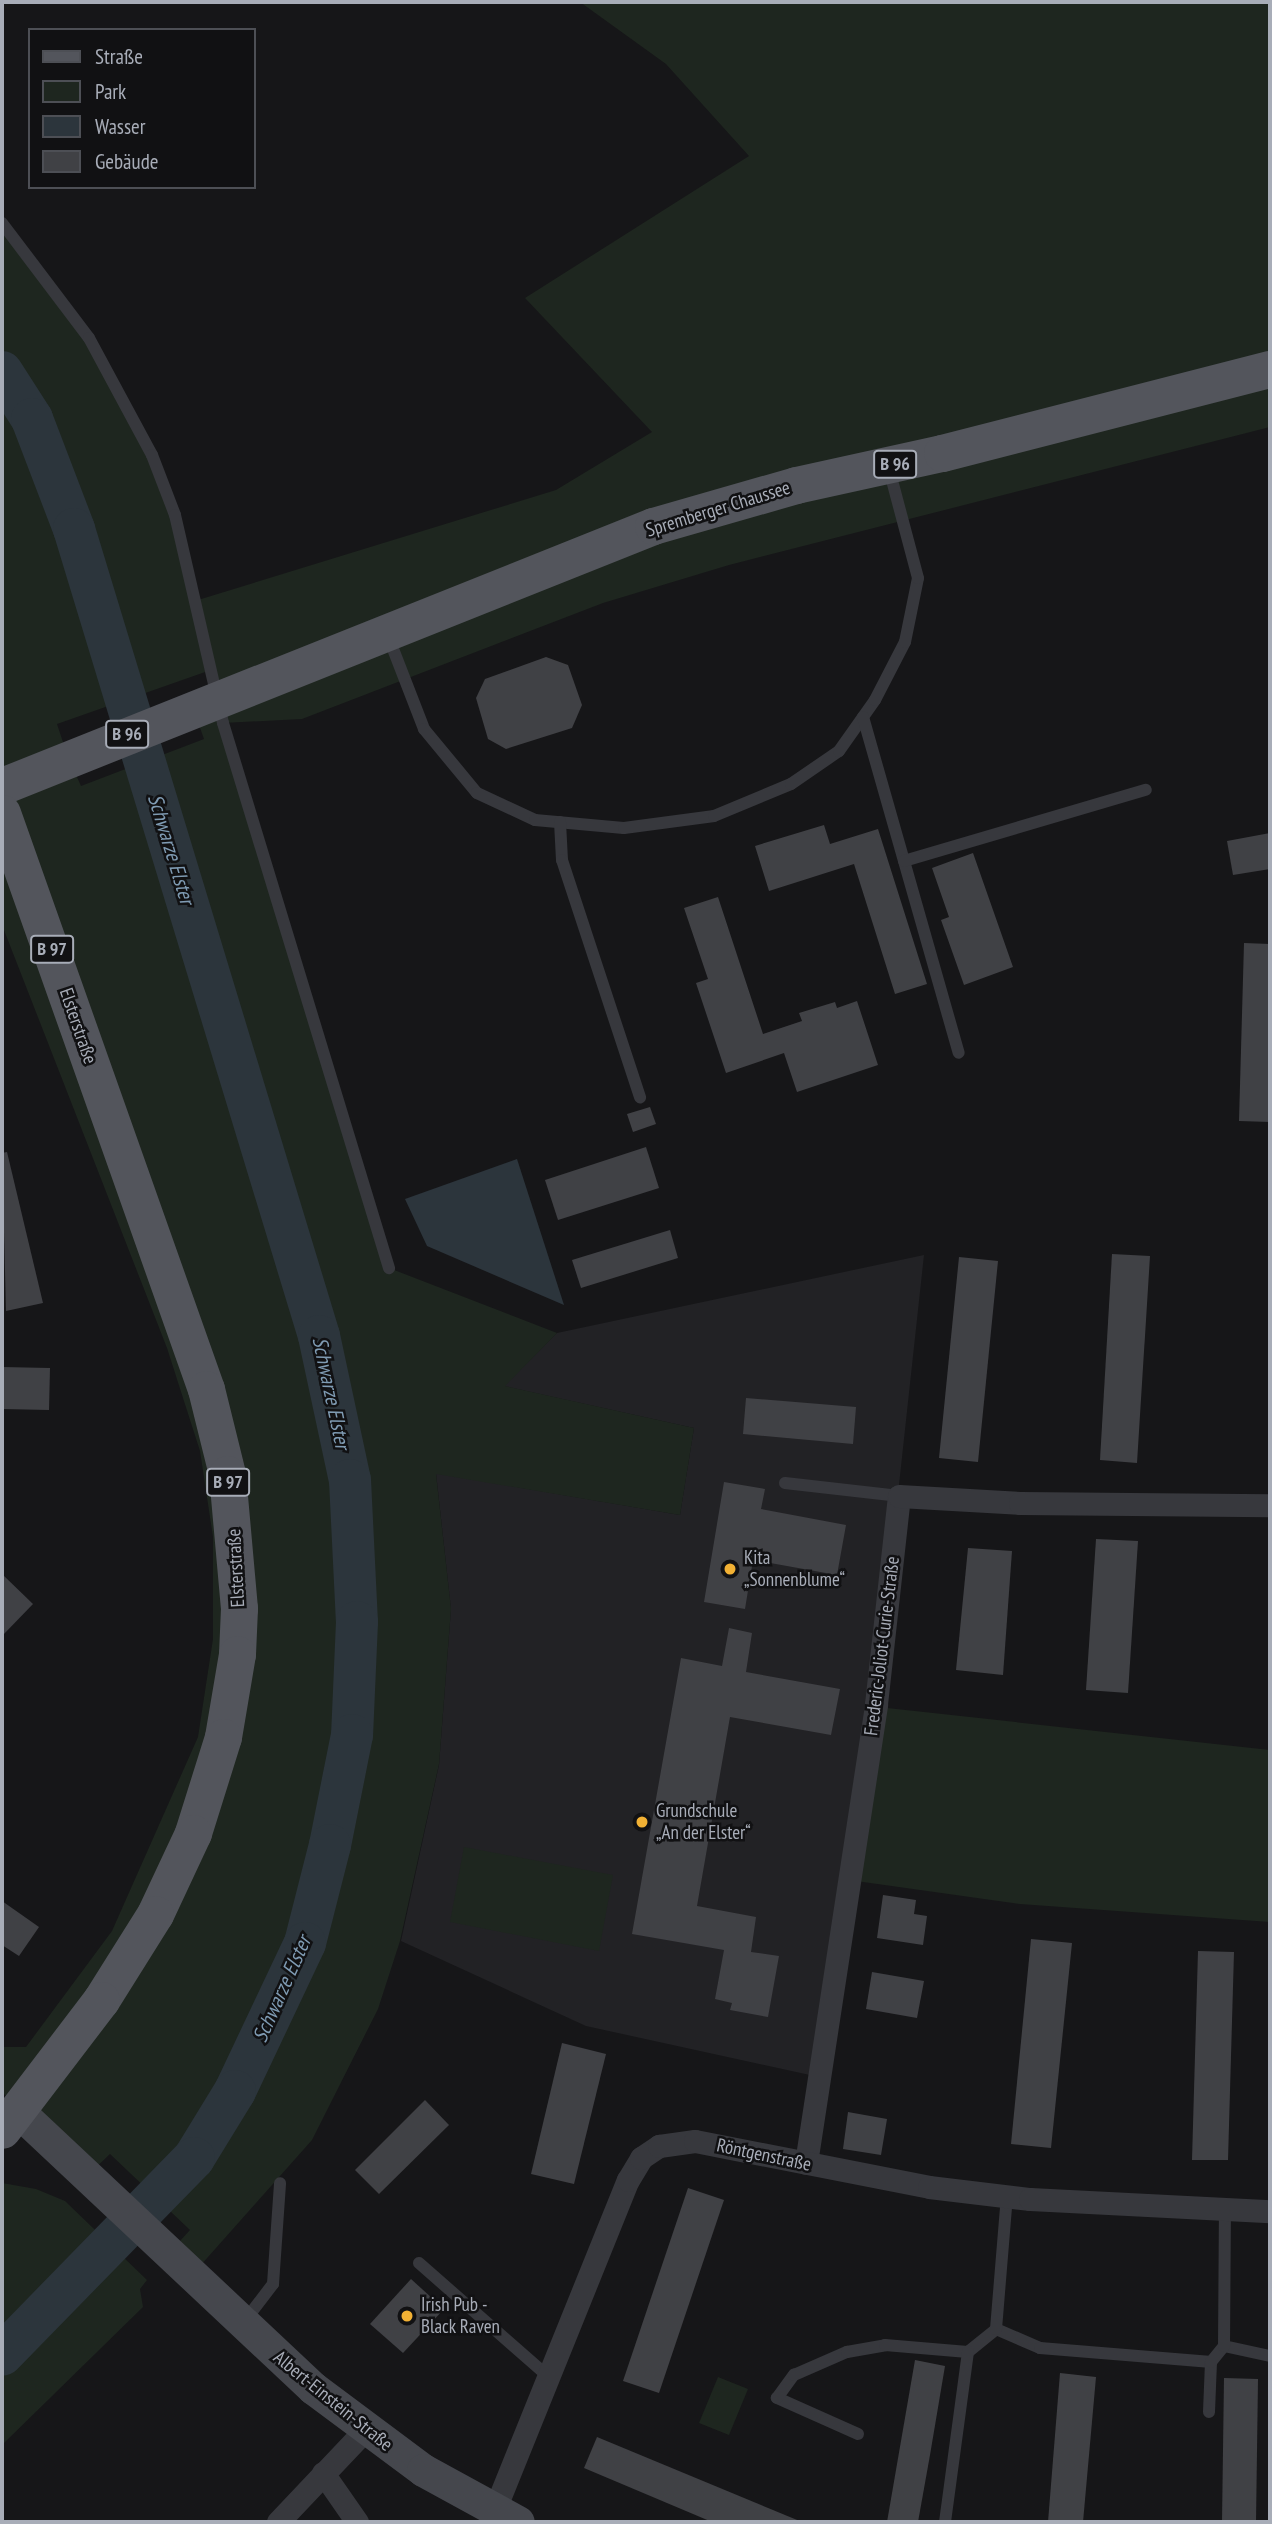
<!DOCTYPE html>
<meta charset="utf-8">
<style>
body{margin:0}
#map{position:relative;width:1272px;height:2524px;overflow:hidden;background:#161618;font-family:"PT Sans Narrow",sans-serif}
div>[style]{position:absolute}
.built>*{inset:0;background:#222225}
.green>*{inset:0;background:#1e261f}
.water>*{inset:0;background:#2c353c}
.river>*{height:42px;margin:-21px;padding:0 21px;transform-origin:21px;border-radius:21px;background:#2c353c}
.building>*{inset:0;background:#404145}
.lane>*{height:12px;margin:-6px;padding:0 6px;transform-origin:6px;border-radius:6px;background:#37383d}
.street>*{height:23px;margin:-11.5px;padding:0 11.5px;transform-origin:11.5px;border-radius:11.5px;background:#37383d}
.secondary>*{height:33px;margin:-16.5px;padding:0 16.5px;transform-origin:16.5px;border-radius:16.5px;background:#45474d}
.primary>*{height:37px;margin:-18.5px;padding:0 18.5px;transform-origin:18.5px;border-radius:18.5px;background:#53555c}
.dots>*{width:19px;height:19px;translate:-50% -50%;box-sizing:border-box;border:4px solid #111113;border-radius:50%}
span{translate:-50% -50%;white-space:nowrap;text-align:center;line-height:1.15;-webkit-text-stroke:5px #111113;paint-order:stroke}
.shield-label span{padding:2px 5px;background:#111113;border:2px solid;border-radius:5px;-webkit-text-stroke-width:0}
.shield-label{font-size:18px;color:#a8adb8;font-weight:700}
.street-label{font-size:19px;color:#a8adb8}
.poi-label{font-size:19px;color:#a8adb8}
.left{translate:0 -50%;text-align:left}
.water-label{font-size:21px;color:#7f9bb3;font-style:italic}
.frame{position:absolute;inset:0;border:4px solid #a8adb8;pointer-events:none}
.legend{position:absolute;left:28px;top:28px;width:228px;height:161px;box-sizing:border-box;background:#111113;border:2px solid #4d4f55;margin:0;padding:9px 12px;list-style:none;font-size:21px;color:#a8adb8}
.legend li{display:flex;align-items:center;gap:14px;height:35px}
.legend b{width:35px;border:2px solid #4d4f55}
</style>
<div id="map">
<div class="built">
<div style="clip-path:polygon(924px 1255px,898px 1494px,819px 2077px,586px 2026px,401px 1941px,439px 1765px,451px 1609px,436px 1473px,680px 1515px,694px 1428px,504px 1386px,557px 1333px)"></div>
</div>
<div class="green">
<div style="clip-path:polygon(580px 2px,1270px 2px,1270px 365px,887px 463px,217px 694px,198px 600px,556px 490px,652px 432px,525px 298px,749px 156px,666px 64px)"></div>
<div style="clip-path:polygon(2px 224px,49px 282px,118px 390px,175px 515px,208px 671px,57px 724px,68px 757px,2px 784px)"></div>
<div style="clip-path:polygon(1270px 372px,1270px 427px,729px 565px,603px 603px,302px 719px,223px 723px,389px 1268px,557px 1333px,505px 1386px,694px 1428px,680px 1515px,436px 1474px,451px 1609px,439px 1764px,400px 1941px,378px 2009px,312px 2140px,192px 2275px,168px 2254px,190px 2230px,110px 2154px,87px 2176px,2px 2092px,2px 2047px,26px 2047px,112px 1931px,198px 1737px,213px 1639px,213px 1537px,200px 1451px,167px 1348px,2px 925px,2px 818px,232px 1519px,211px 1787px,234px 1520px,2px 788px,69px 759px,81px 786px,204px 739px,193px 708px,527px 578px)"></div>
<div style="clip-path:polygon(878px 1707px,1270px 1750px,1270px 1922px,1020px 1904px,849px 1880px)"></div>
<div style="clip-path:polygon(464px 1847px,613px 1875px,599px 1951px,450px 1922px)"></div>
<div style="clip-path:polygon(2px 2183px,36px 2189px,65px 2201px,147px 2280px,140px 2289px,143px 2307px,2px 2445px)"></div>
<div style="clip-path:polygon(718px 2377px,748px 2389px,729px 2435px,699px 2423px)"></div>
</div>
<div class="water">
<div style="clip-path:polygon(517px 1159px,564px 1305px,427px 1246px,405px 1199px)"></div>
</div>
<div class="river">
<div style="left:2px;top:372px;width:56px;rotate:57.4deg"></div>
<div style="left:32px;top:419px;width:118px;rotate:69.1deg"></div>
<div style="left:74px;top:529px;width:843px;rotate:73.11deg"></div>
<div style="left:319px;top:1336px;width:147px;rotate:77.9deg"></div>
<div style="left:350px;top:1480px;width:142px;rotate:87.2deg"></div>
<div style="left:357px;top:1622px;width:113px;rotate:92.5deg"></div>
<div style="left:352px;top:1735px;width:112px;rotate:101.3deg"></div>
<div style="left:330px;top:1845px;width:101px;rotate:104.3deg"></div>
<div style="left:305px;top:1943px;width:164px;rotate:115.3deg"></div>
<div style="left:235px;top:2091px;width:79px;rotate:121.5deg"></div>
<div style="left:194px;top:2158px;width:275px;rotate:134.3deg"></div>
</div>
<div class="building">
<div style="clip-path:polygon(546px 657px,568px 665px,582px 705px,572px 728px,506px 749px,488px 739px,476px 698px,485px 679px)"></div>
<div style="clip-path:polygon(824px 825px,830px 844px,878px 829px,927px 984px,895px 994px,854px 864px,769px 891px,755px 846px)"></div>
<div style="clip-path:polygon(1270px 833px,1270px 869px,1233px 875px,1227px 841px)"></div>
<div style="clip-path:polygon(973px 853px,1013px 967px,964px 985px,941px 920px,949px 917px,932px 868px)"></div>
<div style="clip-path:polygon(718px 897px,763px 1034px,802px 1021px,799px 1013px,835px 1002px,837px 1008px,857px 1001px,878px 1065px,797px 1092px,784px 1053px,726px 1073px,696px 983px,708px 979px,684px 908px)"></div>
<div style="clip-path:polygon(1244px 943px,1270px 944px,1270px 1122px,1239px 1121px)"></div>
<div style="clip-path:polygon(650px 1107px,656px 1124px,633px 1132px,627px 1114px)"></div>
<div style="clip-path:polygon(646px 1147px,659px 1188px,558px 1220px,545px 1180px)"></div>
<div style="clip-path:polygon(7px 1152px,43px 1303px,6px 1311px,2px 1153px)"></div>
<div style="clip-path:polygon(670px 1230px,678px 1258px,581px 1288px,572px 1260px)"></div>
<div style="clip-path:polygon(1112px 1254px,1150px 1256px,1137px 1463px,1100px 1460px)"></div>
<div style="clip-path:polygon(959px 1257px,998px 1261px,978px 1462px,939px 1458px)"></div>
<div style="clip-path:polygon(2px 1367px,50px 1368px,49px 1410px,2px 1409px)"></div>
<div style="clip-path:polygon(746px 1398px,856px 1407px,853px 1444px,743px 1434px)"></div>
<div style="clip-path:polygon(724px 1482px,765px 1489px,761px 1509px,846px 1525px,837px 1575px,753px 1560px,745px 1609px,704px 1602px)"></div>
<div style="clip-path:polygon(1096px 1539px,1138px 1541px,1128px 1693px,1086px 1690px)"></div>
<div style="clip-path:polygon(968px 1548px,1012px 1551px,1003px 1675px,956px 1670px)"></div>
<div style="clip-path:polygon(2px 1574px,33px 1604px,2px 1636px)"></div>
<div style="clip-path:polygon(729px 1628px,752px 1633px,746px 1672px,840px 1689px,831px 1735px,730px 1717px,697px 1906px,756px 1917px,751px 1952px,779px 1956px,768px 2017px,730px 2010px,732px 2003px,715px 1999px,724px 1950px,632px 1934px,681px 1658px,722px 1666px)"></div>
<div style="clip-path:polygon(883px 1895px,916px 1900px,914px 1914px,927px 1916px,923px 1945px,877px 1938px)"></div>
<div style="clip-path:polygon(2px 1901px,39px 1927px,19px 1956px,2px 1945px)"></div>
<div style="clip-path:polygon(1031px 1939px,1072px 1943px,1051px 2148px,1011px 2144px)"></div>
<div style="clip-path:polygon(1198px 1951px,1234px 1952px,1228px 2160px,1192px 2160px)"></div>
<div style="clip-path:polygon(872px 1972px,924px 1981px,917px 2018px,866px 2009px)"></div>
<div style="clip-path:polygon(562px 2043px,606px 2054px,574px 2184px,531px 2174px)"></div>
<div style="clip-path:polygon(425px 2100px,449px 2125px,379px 2194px,355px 2170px)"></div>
<div style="clip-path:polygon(848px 2112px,887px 2119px,881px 2155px,843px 2149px)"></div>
<div style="clip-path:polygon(688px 2188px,724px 2200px,659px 2393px,623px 2381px)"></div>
<div style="clip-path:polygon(411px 2279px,444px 2309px,403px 2353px,370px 2324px)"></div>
<div style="clip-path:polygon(915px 2360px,945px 2366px,930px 2455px,918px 2522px,887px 2522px)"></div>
<div style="clip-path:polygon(1060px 2373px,1096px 2377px,1083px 2522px,1048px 2522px)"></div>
<div style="clip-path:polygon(1224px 2378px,1258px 2379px,1256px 2522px,1222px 2522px)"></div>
<div style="clip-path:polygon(597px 2437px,802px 2522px,712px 2522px,584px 2468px)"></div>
</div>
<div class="lane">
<div style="left:2px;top:223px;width:144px;rotate:52.9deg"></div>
<div style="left:89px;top:338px;width:133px;rotate:61.7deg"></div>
<div style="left:152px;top:455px;width:64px;rotate:69deg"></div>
<div style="left:175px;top:515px;width:213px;rotate:77deg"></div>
<div style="left:223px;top:723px;width:570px;rotate:73.06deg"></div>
<div style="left:388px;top:636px;width:100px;rotate:68.8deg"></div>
<div style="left:424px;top:729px;width:83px;rotate:50.4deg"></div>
<div style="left:477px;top:793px;width:64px;rotate:25deg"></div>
<div style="left:535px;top:820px;width:89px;rotate:5.1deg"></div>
<div style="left:624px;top:828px;width:91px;rotate:-7.6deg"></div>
<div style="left:714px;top:816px;width:83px;rotate:-22.6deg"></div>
<div style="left:791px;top:784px;width:58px;rotate:-34.5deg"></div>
<div style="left:839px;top:751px;width:62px;rotate:-54.8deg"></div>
<div style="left:875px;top:700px;width:65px;rotate:-62.7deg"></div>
<div style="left:905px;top:642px;width:65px;rotate:-78.5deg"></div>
<div style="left:918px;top:578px;width:113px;rotate:-104.9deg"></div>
<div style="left:863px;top:717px;width:349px;rotate:74.1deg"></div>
<div style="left:560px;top:822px;width:38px;rotate:87deg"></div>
<div style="left:562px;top:860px;width:250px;rotate:71.8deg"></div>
<div style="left:904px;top:861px;width:252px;rotate:-16.4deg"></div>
<div style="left:785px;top:1483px;width:115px;rotate:6.5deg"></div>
<div style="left:419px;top:2263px;width:174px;rotate:41.3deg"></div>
<div style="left:244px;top:2322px;width:48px;rotate:-52.7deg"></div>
<div style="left:273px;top:2284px;width:101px;rotate:-86deg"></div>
<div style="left:996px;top:2329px;width:48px;rotate:23.4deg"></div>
<div style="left:1040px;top:2348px;width:172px;rotate:4.7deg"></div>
<div style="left:1211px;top:2362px;width:50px;rotate:92.3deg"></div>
<div style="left:1224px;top:2346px;width:47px;rotate:12.3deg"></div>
<div style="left:1211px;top:2362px;width:21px;rotate:-51deg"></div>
<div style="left:1224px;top:2346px;width:135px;rotate:-89.6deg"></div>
<div style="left:858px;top:2434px;width:89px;rotate:-156deg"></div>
<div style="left:777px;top:2398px;width:29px;rotate:-54deg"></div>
<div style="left:794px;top:2375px;width:58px;rotate:-23.5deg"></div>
<div style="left:847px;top:2352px;width:39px;rotate:-10deg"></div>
<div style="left:885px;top:2345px;width:83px;rotate:4.8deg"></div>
<div style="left:968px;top:2352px;width:36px;rotate:-39deg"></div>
<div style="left:996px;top:2329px;width:133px;rotate:-85.3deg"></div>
<div style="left:945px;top:2522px;width:172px;rotate:-82.3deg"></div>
</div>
<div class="street">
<div style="left:806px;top:2163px;width:464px;rotate:-81.3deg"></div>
<div style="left:876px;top:1704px;width:209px;rotate:-83.7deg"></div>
<div style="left:899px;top:1496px;width:121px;rotate:3.3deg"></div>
<div style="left:1020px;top:1503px;width:250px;rotate:0.5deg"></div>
<div style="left:323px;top:2473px;width:60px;rotate:55.2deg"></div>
<div style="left:490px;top:2521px;width:368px;rotate:-68deg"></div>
<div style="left:628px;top:2180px;width:26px;rotate:-59deg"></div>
<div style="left:641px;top:2158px;width:22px;rotate:-34deg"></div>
<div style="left:659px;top:2146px;width:36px;rotate:-8deg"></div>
<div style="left:695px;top:2141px;width:238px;rotate:11.1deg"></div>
<div style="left:929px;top:2187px;width:102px;rotate:6.8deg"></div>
<div style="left:1030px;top:2199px;width:240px;rotate:2.9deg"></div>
<div style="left:278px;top:2522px;width:127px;rotate:-46.6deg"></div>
</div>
<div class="secondary">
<div style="left:18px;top:2111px;width:405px;rotate:43.2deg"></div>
<div style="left:313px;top:2388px;width:137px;rotate:36.7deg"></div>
<div style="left:423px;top:2470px;width:108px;rotate:28.7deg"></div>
</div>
<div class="primary">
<div style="left:2px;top:786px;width:701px;rotate:-21.77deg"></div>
<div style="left:653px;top:526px;width:149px;rotate:-16deg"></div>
<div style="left:796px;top:485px;width:149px;rotate:-12.4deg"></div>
<div style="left:942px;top:453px;width:339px;rotate:-14.4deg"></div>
<div style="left:2px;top:813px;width:611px;rotate:70.5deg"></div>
<div style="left:206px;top:1389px;width:88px;rotate:76.1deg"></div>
<div style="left:227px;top:1474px;width:135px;rotate:84.9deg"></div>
<div style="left:239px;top:1608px;width:46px;rotate:92.5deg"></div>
<div style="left:237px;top:1654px;width:84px;rotate:99.6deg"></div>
<div style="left:223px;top:1737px;width:101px;rotate:107.4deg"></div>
<div style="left:193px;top:1833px;width:89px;rotate:115.1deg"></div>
<div style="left:155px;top:1914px;width:102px;rotate:122.1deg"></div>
<div style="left:101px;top:2000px;width:163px;rotate:127.3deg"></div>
</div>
<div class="dots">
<div style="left:730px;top:1569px;background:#f2b134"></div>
<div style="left:642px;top:1822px;background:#f2b134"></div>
<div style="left:407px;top:2316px;background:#f2b134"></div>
</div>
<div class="shield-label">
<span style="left:895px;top:464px">B 96</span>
<span style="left:127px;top:734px">B 96</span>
<span style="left:52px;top:949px">B 97</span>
<span style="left:228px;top:1482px">B 97</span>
</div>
<div class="street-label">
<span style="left:718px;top:509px;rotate:-17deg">Spremberger Chaussee</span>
<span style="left:78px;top:1026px;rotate:71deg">Elsterstraße</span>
<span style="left:236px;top:1568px;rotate:-93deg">Elsterstraße</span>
<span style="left:882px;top:1646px;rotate:-83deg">Frederic-Joliot-Curie-Straße</span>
<span style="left:764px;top:2155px;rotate:12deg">Röntgenstraße</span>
<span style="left:333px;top:2401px;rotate:39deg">Albert-Einstein-Straße</span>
</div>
<div class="poi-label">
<span class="left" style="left:744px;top:1569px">Kita<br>„Sonnenblume“</span>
<span class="left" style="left:656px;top:1822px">Grundschule<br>„An der Elster“</span>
<span class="left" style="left:421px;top:2316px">Irish Pub -<br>Black Raven</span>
</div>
<div class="water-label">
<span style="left:171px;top:849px;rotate:73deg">Schwarze Elster</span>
<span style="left:331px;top:1393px;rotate:78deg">Schwarze Elster</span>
<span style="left:282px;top:1989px;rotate:-66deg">Schwarze Elster</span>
</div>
<div class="frame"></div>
<ul class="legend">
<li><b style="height:9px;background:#53555c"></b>Straße</li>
<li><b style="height:19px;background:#1e261f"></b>Park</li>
<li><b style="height:19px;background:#2c353c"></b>Wasser</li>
<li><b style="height:19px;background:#404145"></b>Gebäude</li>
</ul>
</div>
